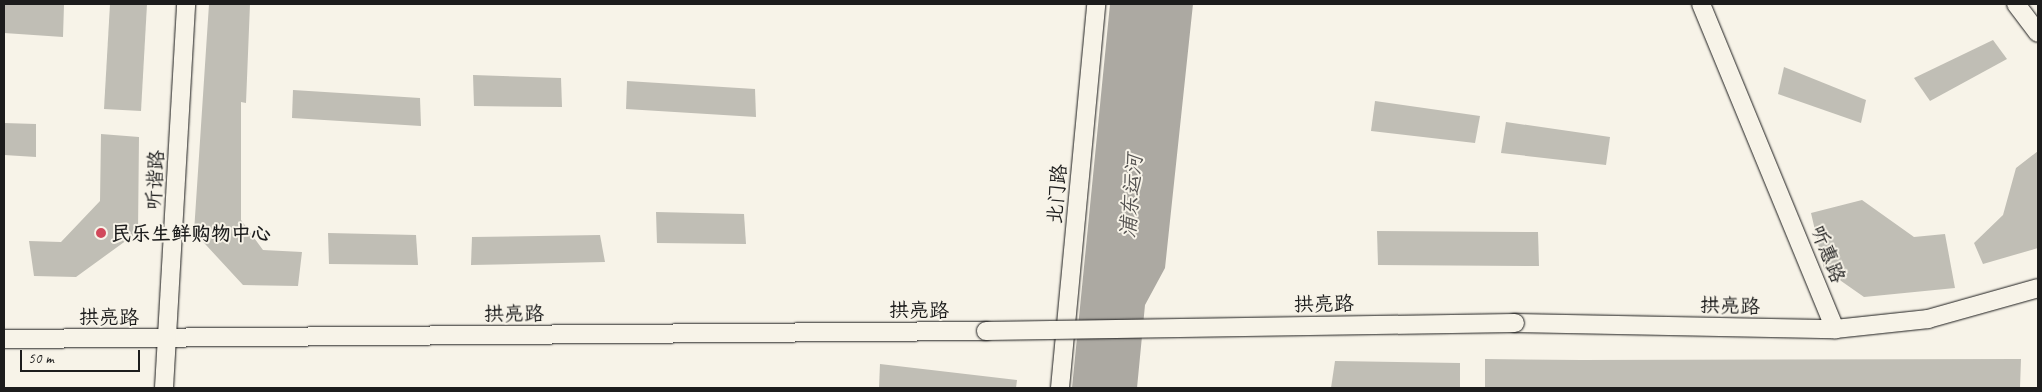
<!DOCTYPE html>
<meta charset="utf-8">
<style>
body{margin:0}
#map{position:relative;width:2042px;height:392px;overflow:hidden;background:#f7f3e8;font-family:Caveat,"LXGW WenKai TC",sans-serif}
div>[style]{position:absolute}
.water>*{inset:0;background:#aca9a2}
.building>*{inset:0;background:#c0beb5}
.roads{filter:drop-shadow(0 0 1px #1c1c1c) drop-shadow(0 0 1px #1c1c1c)}
.minor>*{height:18px;margin:-9px;padding:0 9px;transform-origin:9px;border-radius:9px;background:#f7f3e8}
.bridges{filter:drop-shadow(0 0 1px #1c1c1c) drop-shadow(0 0 1px #1c1c1c)}
.minor-bridge>*{height:18px;margin:-9px;padding:0 9px;transform-origin:9px;border-radius:9px;background:#f7f3e8}
.dots>*{width:14px;height:14px;translate:-50% -50%;box-sizing:border-box;border:2px solid #f7f3e8;border-radius:50%}
span{translate:-50% -50%;white-space:nowrap;text-align:center;line-height:1.15;-webkit-text-stroke:4px #f7f3e8;paint-order:stroke}
.street-label{font-size:20px;color:#1c1c1c}
.poi-label{font-size:20px;color:#1c1c1c;font-weight:700}
.left{translate:0 -50%;text-align:left}
.water-label{font-size:21px;color:#565452;font-style:italic}
.frame{position:absolute;inset:0;border:5px solid #1c1c1c;pointer-events:none}
.scale{position:absolute;left:20px;top:350px;width:120px;height:22px;box-sizing:border-box;border:2px solid #1c1c1c;border-top:0;padding-left:6px;font-size:15px;line-height:18px;white-space:nowrap;color:#1c1c1c;-webkit-text-stroke:4px #f7f3e8;paint-order:stroke}
</style>
<div id="map">
<div class="water">
<div style="clip-path:polygon(1110px 4px,1193px 4px,1165px 268px,1145px 305px,1137px 388px,1072px 388px)"></div>
</div>
<div class="building">
<div style="clip-path:polygon(4px 4px,64px 4px,63px 37px,4px 33px)"></div>
<div style="clip-path:polygon(110px 4px,147px 4px,141px 111px,104px 109px)"></div>
<div style="clip-path:polygon(209px 4px,250px 4px,246px 103px,241px 102px,241px 220px,263px 250px,302px 252px,298px 286px,243px 285px,194px 232px)"></div>
<div style="clip-path:polygon(1993px 40px,2007px 59px,1930px 101px,1914px 78px)"></div>
<div style="clip-path:polygon(1784px 67px,1866px 100px,1861px 123px,1778px 94px)"></div>
<div style="clip-path:polygon(473px 75px,561px 78px,562px 107px,474px 106px)"></div>
<div style="clip-path:polygon(627px 81px,755px 89px,756px 117px,626px 109px)"></div>
<div style="clip-path:polygon(293px 90px,420px 98px,421px 126px,292px 118px)"></div>
<div style="clip-path:polygon(1375px 101px,1480px 116px,1475px 143px,1371px 131px)"></div>
<div style="clip-path:polygon(1506px 122px,1610px 137px,1606px 165px,1501px 153px)"></div>
<div style="clip-path:polygon(4px 123px,36px 124px,36px 157px,4px 155px)"></div>
<div style="clip-path:polygon(101px 134px,139px 137px,138px 232px,76px 277px,34px 276px,29px 241px,61px 242px,100px 201px)"></div>
<div style="clip-path:polygon(2038px 151px,2038px 248px,1983px 264px,1974px 243px,2003px 215px,2016px 168px)"></div>
<div style="clip-path:polygon(1862px 200px,1914px 237px,1945px 234px,1955px 288px,1864px 297px,1824px 269px,1811px 213px)"></div>
<div style="clip-path:polygon(656px 212px,744px 214px,746px 244px,657px 243px)"></div>
<div style="clip-path:polygon(1377px 231px,1538px 232px,1539px 266px,1378px 265px)"></div>
<div style="clip-path:polygon(328px 233px,416px 235px,418px 265px,329px 264px)"></div>
<div style="clip-path:polygon(600px 235px,605px 262px,471px 265px,472px 237px)"></div>
<div style="clip-path:polygon(1485px 359px,1581px 360px,2021px 359px,2020px 388px,1485px 388px)"></div>
<div style="clip-path:polygon(1335px 361px,1460px 363px,1460px 388px,1331px 388px)"></div>
<div style="clip-path:polygon(880px 364px,1017px 380px,1016px 388px,879px 388px)"></div>
</div>
<div class="roads">
<div class="minor">
<div style="left:1701px;top:4px;width:352px;rotate:67.6deg"></div>
<div style="left:2016px;top:4px;width:36px;rotate:53deg"></div>
<div style="left:1515px;top:323px;width:320px;rotate:1.1deg"></div>
<div style="left:1835px;top:329px;width:94px;rotate:-6.1deg"></div>
<div style="left:1928px;top:319px;width:114px;rotate:-15.7deg"></div>
<div style="left:4px;top:339px;width:982px;rotate:-0.47deg"></div>
<div style="left:164px;top:388px;width:385px;rotate:-86.7deg"></div>
<div style="left:1060px;top:388px;width:386px;rotate:-84.6deg"></div>
</div>
</div>
<div class="bridges">
<div class="minor-bridge">
<div style="left:986px;top:331px;width:529px;rotate:-0.87deg"></div>
</div>
</div>
<div class="dots">
<div style="left:101px;top:233px;background:#d1495b"></div>
</div>
<div class="street-label">
<span style="left:155px;top:180px;rotate:-87deg">听谐路</span>
<span style="left:1057px;top:194px;rotate:-85deg">北门路</span>
<span style="left:1828px;top:254px;rotate:68deg">听惠路</span>
<span style="left:1324px;top:304px;rotate:-1deg">拱亮路</span>
<span style="left:1730px;top:306px;rotate:1deg">拱亮路</span>
<span style="left:919px;top:310px">拱亮路</span>
<span style="left:514px;top:314px;rotate:-1deg">拱亮路</span>
<span style="left:109px;top:317px">拱亮路</span>
</div>
<div class="poi-label">
<span class="left" style="left:111px;top:233px">民乐生鲜购物中心</span>
</div>
<div class="water-label">
<span style="left:1131px;top:196px;rotate:-85deg">浦东运河</span>
</div>
<div class="frame"></div>
<div class="scale">50 m</div>
</div>
